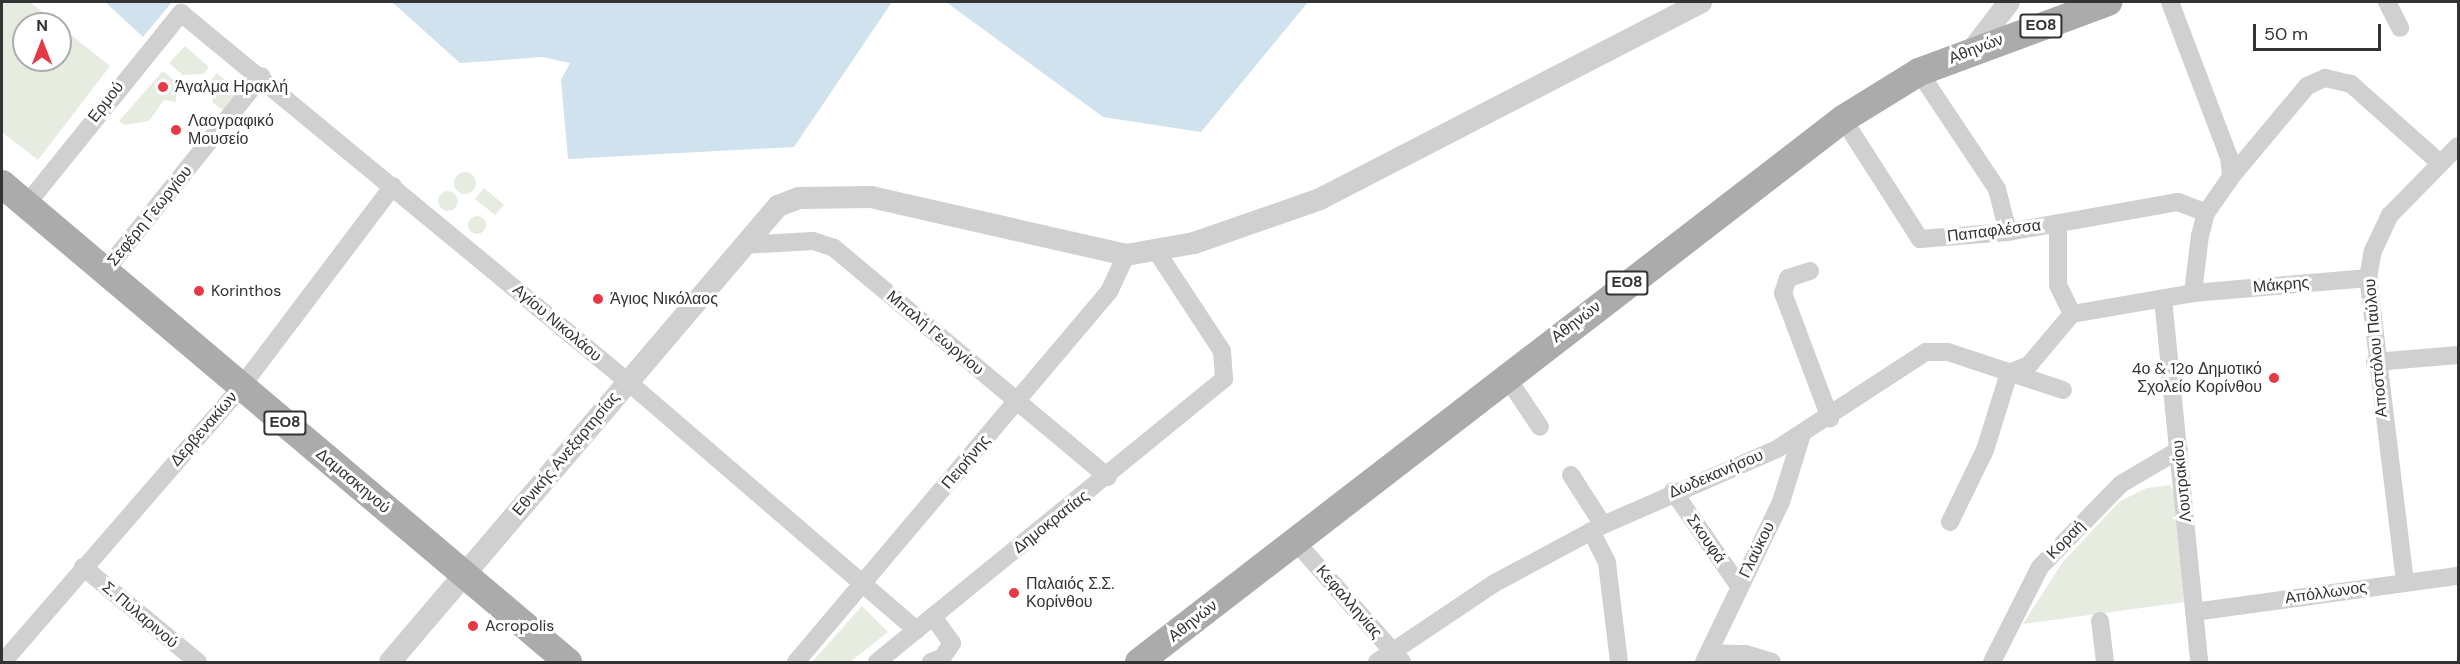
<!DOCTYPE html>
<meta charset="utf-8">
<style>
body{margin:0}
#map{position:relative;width:2460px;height:664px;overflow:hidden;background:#fff;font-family:"DM Sans",sans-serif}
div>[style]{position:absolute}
.green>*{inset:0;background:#e6ecdf}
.round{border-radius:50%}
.water>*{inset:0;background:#cfe2ee}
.minor>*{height:18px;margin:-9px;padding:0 9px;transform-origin:9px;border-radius:9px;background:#d0d0d0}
.tertiary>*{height:22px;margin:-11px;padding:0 11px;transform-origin:11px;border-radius:11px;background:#d0d0d0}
.primary>*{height:28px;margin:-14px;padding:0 14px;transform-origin:14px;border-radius:14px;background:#ababab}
.dots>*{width:16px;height:16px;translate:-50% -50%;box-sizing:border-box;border:3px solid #fff;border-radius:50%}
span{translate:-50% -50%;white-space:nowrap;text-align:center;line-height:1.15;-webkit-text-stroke:6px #fff;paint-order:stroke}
.shield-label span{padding:2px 4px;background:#fff;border:2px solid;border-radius:4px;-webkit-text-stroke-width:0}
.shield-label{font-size:15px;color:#333;font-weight:700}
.street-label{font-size:16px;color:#333}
.poi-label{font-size:16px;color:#333}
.left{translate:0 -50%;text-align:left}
.right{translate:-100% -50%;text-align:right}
.frame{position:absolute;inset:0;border:3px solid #333;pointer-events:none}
.north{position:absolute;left:12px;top:12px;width:60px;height:60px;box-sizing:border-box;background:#fff;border:2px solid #adadad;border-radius:50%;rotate:0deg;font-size:16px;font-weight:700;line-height:24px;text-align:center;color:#333}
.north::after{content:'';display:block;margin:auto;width:21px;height:27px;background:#e63946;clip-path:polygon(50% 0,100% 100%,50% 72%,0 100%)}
.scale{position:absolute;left:2253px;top:24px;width:128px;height:27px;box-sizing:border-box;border:3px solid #333;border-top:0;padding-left:8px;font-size:18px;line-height:21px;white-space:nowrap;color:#333;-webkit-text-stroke:4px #fff;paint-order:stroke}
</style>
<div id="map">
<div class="green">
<div style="clip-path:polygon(2px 2px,30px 2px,58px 24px,24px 24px,24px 60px,60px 60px,60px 26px,110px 66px,38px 160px,2px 132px)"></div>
<div style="clip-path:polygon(185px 46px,209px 67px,204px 74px,182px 75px,169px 63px)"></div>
<div style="clip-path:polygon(163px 71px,176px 82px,176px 102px,164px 100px,149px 121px,124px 125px,119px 121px)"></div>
<div style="clip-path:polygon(217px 73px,241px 94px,226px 112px,213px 103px,211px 80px)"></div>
<div class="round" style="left:454px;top:172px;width:22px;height:22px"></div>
<div style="clip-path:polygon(484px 188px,504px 205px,495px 215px,475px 199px)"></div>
<div class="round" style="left:438px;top:191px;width:20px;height:20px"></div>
<div class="round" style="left:468px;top:216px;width:18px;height:18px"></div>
<div style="clip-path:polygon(2170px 485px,2177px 498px,2185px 602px,2023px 624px,2062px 563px,2120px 501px,2147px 488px)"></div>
<div style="clip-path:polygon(862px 606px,888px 632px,850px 662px,812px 662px)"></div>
</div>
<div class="water">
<div style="clip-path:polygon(105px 2px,172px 2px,143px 37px)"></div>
<div style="clip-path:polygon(392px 2px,892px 2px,794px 147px,568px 159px,561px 80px,570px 63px,543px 57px,460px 63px)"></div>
<div style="clip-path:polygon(946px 2px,1308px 2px,1201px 132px,1103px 117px)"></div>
</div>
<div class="minor">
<div style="left:2170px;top:2px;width:166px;rotate:69.2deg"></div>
<div style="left:2229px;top:157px;width:20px;rotate:84deg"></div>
<div style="left:2231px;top:177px;width:44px;rotate:124.8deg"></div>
<div style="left:2206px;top:213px;width:23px;rotate:105deg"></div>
<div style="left:2200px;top:235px;width:58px;rotate:96.9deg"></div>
<div style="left:2387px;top:2px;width:29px;rotate:63deg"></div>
<div style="left:1919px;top:72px;width:141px;rotate:56.3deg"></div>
<div style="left:1997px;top:189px;width:44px;rotate:75.7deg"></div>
<div style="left:1843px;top:119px;width:143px;rotate:57.3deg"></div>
<div style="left:1920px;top:239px;width:88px;rotate:-4.5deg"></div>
<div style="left:2008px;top:232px;width:173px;rotate:-10deg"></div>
<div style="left:2178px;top:202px;width:30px;rotate:21deg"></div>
<div style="left:2231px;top:177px;width:119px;rotate:-50.1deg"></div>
<div style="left:2307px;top:86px;width:20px;rotate:-24deg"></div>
<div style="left:2325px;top:78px;width:27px;rotate:13deg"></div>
<div style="left:2351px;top:84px;width:119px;rotate:41.6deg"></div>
<div style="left:26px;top:205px;width:247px;rotate:-51.1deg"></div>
<div style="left:181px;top:13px;width:578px;rotate:39.53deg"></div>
<div style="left:627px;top:381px;width:382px;rotate:40.7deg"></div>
<div style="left:2058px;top:223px;width:62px;rotate:90deg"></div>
<div style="left:2058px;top:285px;width:32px;rotate:64deg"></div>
<div style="left:742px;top:245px;width:71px;rotate:-3.2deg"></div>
<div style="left:813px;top:241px;width:22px;rotate:18deg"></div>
<div style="left:834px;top:248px;width:357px;rotate:39.9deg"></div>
<div style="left:105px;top:271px;width:250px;rotate:-51.2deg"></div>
<div style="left:1810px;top:271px;width:23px;rotate:162deg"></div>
<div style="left:1788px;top:278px;width:16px;rotate:108deg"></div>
<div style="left:1783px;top:293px;width:134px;rotate:69.4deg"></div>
<div style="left:2163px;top:299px;width:365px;rotate:84.3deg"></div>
<div style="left:2375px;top:362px;width:83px;rotate:-4.8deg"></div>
<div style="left:1506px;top:376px;width:61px;rotate:56.3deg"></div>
<div style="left:1571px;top:475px;width:59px;rotate:57.4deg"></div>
<div style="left:1673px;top:491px;width:116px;rotate:55.2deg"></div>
<div style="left:1950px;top:522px;width:80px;rotate:-64.1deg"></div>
<div style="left:1985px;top:450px;width:81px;rotate:-72.7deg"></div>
<div style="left:2009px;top:373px;width:22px;rotate:-22deg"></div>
<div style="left:2029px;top:365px;width:67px;rotate:-49.9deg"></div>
<div style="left:2072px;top:314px;width:123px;rotate:-9.8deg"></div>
<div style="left:2193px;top:293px;width:176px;rotate:-4.9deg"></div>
<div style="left:1591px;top:531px;width:36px;rotate:63deg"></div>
<div style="left:1607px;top:563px;width:100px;rotate:83.1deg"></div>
<div style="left:1296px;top:542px;width:160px;rotate:48.5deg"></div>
<div style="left:83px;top:567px;width:149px;rotate:39.6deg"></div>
<div style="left:2405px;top:582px;width:306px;rotate:-96.9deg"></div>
<div style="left:2368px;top:278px;width:27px;rotate:-80deg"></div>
<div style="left:2373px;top:251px;width:40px;rotate:-65deg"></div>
<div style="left:2390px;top:215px;width:97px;rotate:-45.4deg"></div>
<div style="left:2194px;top:612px;width:266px;rotate:-7.8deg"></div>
<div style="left:2100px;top:621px;width:41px;rotate:83deg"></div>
<div style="left:1709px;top:653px;width:37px;rotate:2deg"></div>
<div style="left:1746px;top:654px;width:27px;rotate:17deg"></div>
<div style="left:3px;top:662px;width:364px;rotate:-49.1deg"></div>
<div style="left:241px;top:387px;width:252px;rotate:-52.9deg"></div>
<div style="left:796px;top:662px;width:485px;rotate:-49.8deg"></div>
<div style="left:1109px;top:292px;width:41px;rotate:-65.3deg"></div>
<div style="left:877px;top:662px;width:448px;rotate:-39.2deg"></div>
<div style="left:1224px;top:379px;width:28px;rotate:-94deg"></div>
<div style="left:1222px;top:351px;width:118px;rotate:-123.3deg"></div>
<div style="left:931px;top:662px;width:12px;rotate:-20deg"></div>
<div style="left:942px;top:658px;width:18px;rotate:-56deg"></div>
<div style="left:952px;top:643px;width:32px;rotate:-126deg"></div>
<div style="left:1377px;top:662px;width:140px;rotate:-33.9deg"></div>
<div style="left:1493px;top:584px;width:125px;rotate:-28.2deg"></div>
<div style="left:1603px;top:525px;width:190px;rotate:-23.6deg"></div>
<div style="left:1777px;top:449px;width:178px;rotate:-33.1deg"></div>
<div style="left:1926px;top:352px;width:22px"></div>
<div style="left:1948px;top:352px;width:121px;rotate:18.3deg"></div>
<div style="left:1704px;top:662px;width:178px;rotate:-64.3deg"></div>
<div style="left:1781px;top:502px;width:71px;rotate:-72.8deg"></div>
<div style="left:1992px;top:662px;width:106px;rotate:-63.2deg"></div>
<div style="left:2040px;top:567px;width:116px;rotate:-45.7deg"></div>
<div style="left:2121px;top:484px;width:67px;rotate:-30.4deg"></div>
</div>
<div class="tertiary">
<div style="left:1973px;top:49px;width:59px;rotate:-52.5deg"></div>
<div style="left:390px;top:662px;width:599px;rotate:-49.61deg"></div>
<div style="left:778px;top:206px;width:22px;rotate:-21deg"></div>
<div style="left:799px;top:198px;width:72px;rotate:-0.8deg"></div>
<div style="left:871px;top:197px;width:262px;rotate:12.8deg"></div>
<div style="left:1126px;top:255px;width:69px;rotate:-10deg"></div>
<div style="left:1194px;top:243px;width:133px;rotate:-19.2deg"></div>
<div style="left:1320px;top:199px;width:429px;rotate:-27.3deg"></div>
</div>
<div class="primary">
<div style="left:2px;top:184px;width:741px;rotate:40.18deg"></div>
<div style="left:1139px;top:662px;width:889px;rotate:-37.64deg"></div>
<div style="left:1843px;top:119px;width:89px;rotate:-31.7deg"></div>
<div style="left:1919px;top:72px;width:202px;rotate:-20.3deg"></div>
</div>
<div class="dots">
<div style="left:163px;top:87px;background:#e63946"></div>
<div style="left:176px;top:130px;background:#e63946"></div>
<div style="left:199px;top:291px;background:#e63946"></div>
<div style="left:598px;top:299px;background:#e63946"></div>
<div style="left:2274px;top:378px;background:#e63946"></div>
<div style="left:1014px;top:593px;background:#e63946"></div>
<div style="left:473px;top:626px;background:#e63946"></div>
</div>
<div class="shield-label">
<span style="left:2041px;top:26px">ΕΟ8</span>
<span style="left:1627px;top:283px">ΕΟ8</span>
<span style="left:285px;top:423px">ΕΟ8</span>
</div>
<div class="street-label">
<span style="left:1976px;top:49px;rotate:-21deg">Αθηνών</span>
<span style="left:106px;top:102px;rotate:-52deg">Ερμού</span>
<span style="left:150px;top:216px;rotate:-51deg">Σεφέρη Γεωργίου</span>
<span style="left:1994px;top:231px;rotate:-7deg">Παπαφλέσσα</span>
<span style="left:2281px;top:285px;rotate:-5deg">Μάκρης</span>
<span style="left:1576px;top:322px;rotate:-37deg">Αθηνών</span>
<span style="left:557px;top:323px;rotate:40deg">Αγίου Νικολάου</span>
<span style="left:935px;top:333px;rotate:40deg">Μπαλή Γεωργίου</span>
<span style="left:2376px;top:348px;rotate:-95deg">Αποστόλου Παύλου</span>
<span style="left:204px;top:429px;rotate:-49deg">Δερβενακίων</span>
<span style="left:566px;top:454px;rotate:-50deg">Εθνικής Ανεξαρτησίας</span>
<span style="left:966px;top:462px;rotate:-50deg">Πειρήνης</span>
<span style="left:1716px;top:474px;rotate:-23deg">Δωδεκανήσου</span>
<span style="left:353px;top:481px;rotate:40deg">Δαμασκηνού</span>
<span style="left:2182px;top:481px;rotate:-96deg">Λουτρακίου</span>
<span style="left:1051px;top:522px;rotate:-38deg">Δημοκρατίας</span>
<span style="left:1706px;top:539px;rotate:55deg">Σκουφά</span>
<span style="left:2066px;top:540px;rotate:-46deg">Κοραή</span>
<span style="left:1757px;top:550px;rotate:-64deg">Γλαύκου</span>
<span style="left:2326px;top:593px;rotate:-8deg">Απόλλωνος</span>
<span style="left:1349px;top:602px;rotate:49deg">Κεφαλληνίας</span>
<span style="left:140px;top:615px;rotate:40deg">Σ. Πυλαρινού</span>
<span style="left:1193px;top:621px;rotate:-38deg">Αθηνών</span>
</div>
<div class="poi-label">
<span class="left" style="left:175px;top:87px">Άγαλμα Ηρακλή</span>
<span class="left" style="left:188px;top:130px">Λαογραφικό<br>Μουσείο</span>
<span class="left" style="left:211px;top:291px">Korinthos</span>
<span class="left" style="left:610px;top:299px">Άγιος Νικόλαος</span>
<span class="right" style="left:2262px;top:378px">4ο &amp; 12ο Δημοτικό<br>Σχολείο Κορίνθου</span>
<span class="left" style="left:1026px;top:593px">Παλαιός Σ.Σ.<br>Κορίνθου</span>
<span class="left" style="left:485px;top:626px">Acropolis</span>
</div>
<div class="frame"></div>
<div class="north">N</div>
<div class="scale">50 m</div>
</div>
